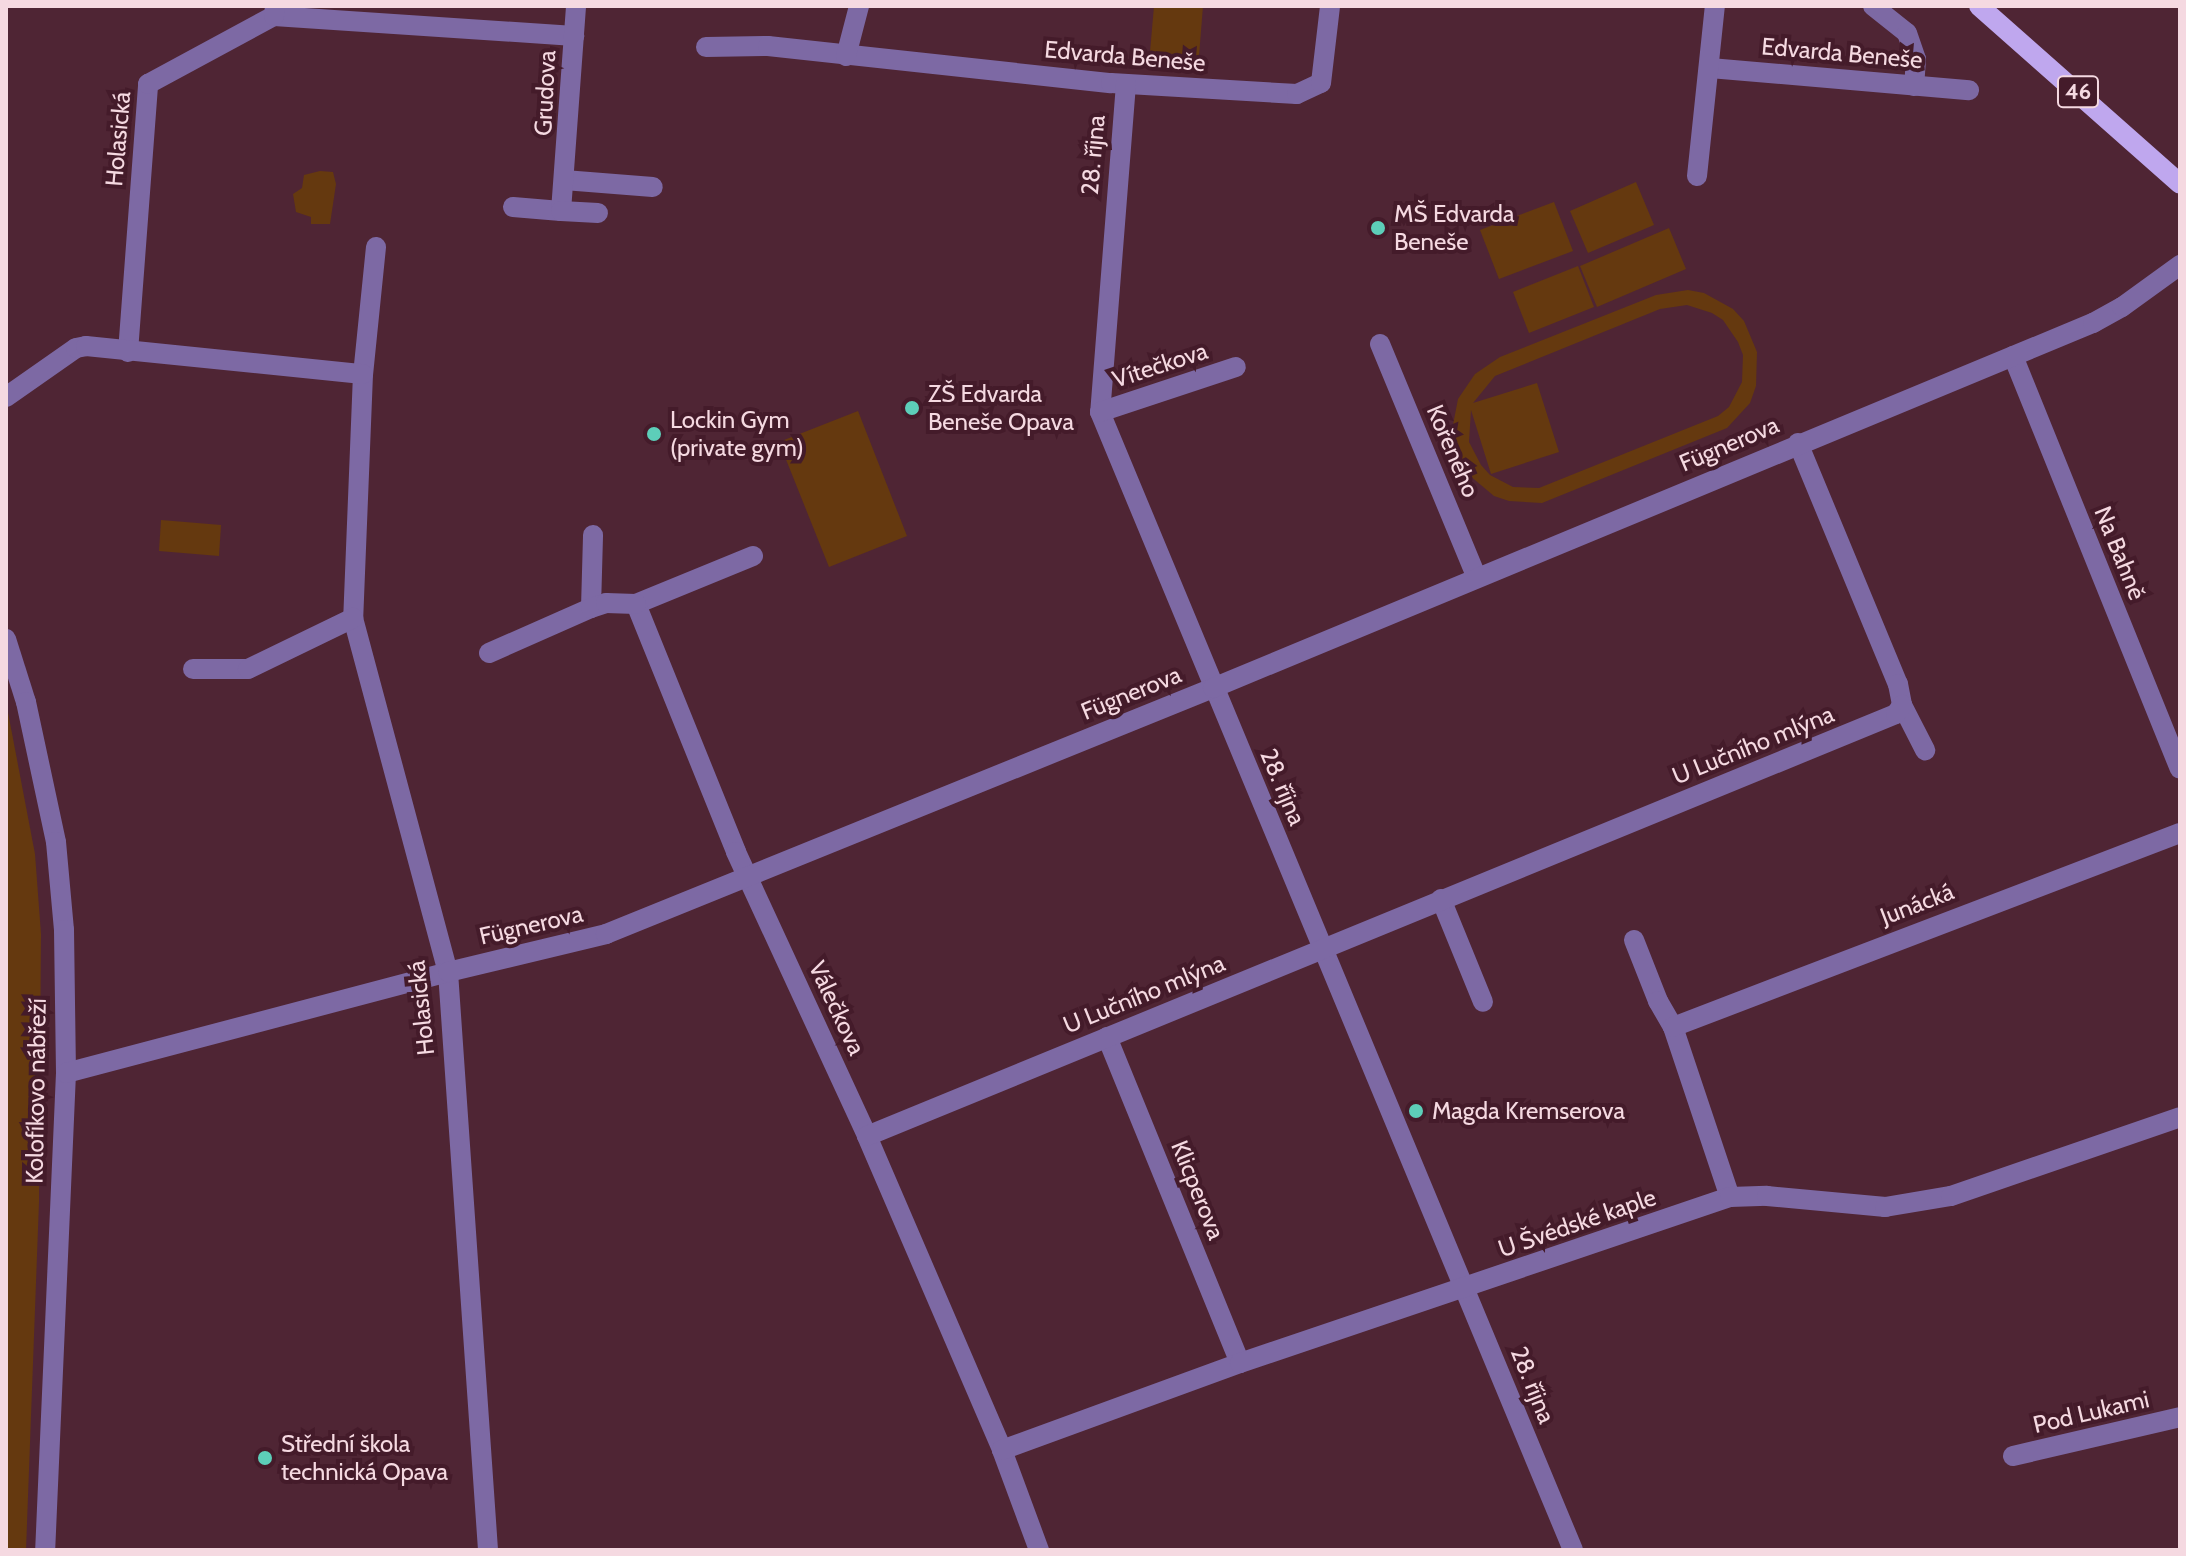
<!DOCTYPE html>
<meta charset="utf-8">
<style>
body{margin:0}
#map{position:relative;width:2186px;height:1556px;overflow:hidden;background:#4f2534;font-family:Cabin,sans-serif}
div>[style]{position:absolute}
.green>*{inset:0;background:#65390f}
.minor>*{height:20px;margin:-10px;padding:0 10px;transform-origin:10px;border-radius:10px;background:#7d69a4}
.major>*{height:20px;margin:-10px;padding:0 10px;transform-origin:10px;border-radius:10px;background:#bfa7ee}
.dots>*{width:22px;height:22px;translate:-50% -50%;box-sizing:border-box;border:4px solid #441b2a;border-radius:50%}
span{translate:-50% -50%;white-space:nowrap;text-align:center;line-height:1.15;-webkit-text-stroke:8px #441b2a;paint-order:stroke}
.shield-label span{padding:2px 6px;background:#441b2a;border:2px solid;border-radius:6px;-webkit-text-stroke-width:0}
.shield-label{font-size:22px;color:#f5d9e1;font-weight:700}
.street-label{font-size:24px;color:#f5d9e1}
.poi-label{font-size:24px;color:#f5d9e1}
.left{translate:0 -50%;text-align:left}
.frame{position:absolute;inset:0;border:8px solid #f5d9e1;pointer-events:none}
</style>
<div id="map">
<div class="green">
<div style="clip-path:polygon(1154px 6px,1203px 6px,1199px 56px,1150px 52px)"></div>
<div style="clip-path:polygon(320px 171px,333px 172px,336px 184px,330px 224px,311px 224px,311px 217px,296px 212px,293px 194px,302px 188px,304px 175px)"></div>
<div style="clip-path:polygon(1636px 182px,1654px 225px,1588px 253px,1570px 211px)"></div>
<div style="clip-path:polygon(1554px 202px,1573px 251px,1499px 279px,1480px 230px)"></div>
<div style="clip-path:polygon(1669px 228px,1686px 269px,1597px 307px,1580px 266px)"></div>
<div style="clip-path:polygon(1578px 266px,1594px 307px,1529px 333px,1513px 292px)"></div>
<div style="clip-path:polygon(evenodd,1688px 290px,1704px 293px,1733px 309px,1744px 321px,1757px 352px,1756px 386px,1750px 403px,1727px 428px,1542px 503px,1509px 501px,1494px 496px,1469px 475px,1460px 461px,1452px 430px,1458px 399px,1475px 374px,1500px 357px,1656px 295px,1688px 290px,1687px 305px,1712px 313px,1723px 320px,1738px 342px,1743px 355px,1742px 382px,1729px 407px,1718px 416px,1539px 488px,1513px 487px,1490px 475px,1481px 465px,1469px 442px,1471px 410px,1491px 474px,1559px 452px,1537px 383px,1473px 403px,1495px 376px,1660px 309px,1687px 305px)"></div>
<div style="clip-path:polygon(858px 411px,907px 536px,829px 567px,779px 442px)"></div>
<div style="clip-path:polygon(161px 520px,221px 525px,219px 556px,159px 551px)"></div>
<div style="clip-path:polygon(6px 702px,35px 854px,41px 934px,39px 1202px,26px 1550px,6px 1550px)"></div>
</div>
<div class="minor">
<div style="left:1873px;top:6px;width:43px;rotate:38.5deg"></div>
<div style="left:1907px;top:33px;width:28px;rotate:71deg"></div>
<div style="left:1916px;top:59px;width:27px;rotate:94deg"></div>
<div style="left:274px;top:16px;width:301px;rotate:3.8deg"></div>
<div style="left:706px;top:47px;width:62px;rotate:-0.9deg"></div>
<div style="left:768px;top:46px;width:345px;rotate:6.2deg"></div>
<div style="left:1111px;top:83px;width:186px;rotate:3.4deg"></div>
<div style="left:1297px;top:94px;width:26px;rotate:-25deg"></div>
<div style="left:1321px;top:83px;width:78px;rotate:-83.3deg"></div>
<div style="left:846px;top:56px;width:52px;rotate:-75.4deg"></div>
<div style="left:1710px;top:68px;width:260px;rotate:4.9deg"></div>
<div style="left:1126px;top:84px;width:329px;rotate:94.5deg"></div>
<div style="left:1100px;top:412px;width:1232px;rotate:67.43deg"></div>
<div style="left:1697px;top:176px;width:171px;rotate:-84deg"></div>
<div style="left:564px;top:180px;width:89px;rotate:4.5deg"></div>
<div style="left:513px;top:207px;width:48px;rotate:4.8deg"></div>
<div style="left:561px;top:211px;width:206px;rotate:-85.8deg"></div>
<div style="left:561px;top:211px;width:37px;rotate:3deg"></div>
<div style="left:376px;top:247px;width:128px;rotate:95.8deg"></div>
<div style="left:363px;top:374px;width:244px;rotate:92.3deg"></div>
<div style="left:353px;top:618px;width:367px;rotate:75deg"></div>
<div style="left:448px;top:972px;width:579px;rotate:86.04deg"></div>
<div style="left:1380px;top:344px;width:253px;rotate:67.5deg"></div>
<div style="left:128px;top:352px;width:269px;rotate:-85.7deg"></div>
<div style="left:148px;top:84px;width:143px;rotate:-28.4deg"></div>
<div style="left:274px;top:16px;width:10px;rotate:-84deg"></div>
<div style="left:2013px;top:356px;width:445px;rotate:68deg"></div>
<div style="left:6px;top:397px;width:85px;rotate:-35deg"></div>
<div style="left:76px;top:348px;width:10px;rotate:-11deg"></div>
<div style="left:86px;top:346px;width:278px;rotate:5.8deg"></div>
<div style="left:1100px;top:412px;width:143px;rotate:-18.3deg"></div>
<div style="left:1798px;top:443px;width:261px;rotate:67.5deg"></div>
<div style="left:1898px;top:684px;width:21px;rotate:79deg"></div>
<div style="left:1902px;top:705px;width:51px;rotate:62.9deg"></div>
<div style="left:753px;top:556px;width:126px;rotate:157.7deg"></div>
<div style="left:636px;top:604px;width:267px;rotate:68deg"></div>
<div style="left:736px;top:852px;width:313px;rotate:65.2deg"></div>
<div style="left:867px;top:1136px;width:342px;rotate:66.7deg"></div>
<div style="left:1002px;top:1450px;width:107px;rotate:69.7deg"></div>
<div style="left:591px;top:608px;width:73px;rotate:-88.4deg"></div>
<div style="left:6px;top:639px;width:66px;rotate:72.4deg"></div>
<div style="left:26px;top:702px;width:143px;rotate:77.9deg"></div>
<div style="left:56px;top:842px;width:88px;rotate:84.8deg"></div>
<div style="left:64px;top:930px;width:143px;rotate:89.2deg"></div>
<div style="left:66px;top:1073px;width:477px;rotate:92.5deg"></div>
<div style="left:489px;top:653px;width:111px;rotate:-23.8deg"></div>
<div style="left:591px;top:608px;width:16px;rotate:-18deg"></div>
<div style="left:606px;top:603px;width:30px;rotate:2deg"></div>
<div style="left:193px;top:669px;width:55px"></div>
<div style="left:248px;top:669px;width:117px;rotate:-25.9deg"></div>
<div style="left:1441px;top:899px;width:111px;rotate:67.8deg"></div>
<div style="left:1634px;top:940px;width:66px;rotate:68.5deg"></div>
<div style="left:1658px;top:1001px;width:30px;rotate:60deg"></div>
<div style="left:1673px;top:1027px;width:179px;rotate:71.5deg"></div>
<div style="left:1673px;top:1027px;width:543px;rotate:-20.94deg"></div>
<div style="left:1107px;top:1037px;width:352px;rotate:67.8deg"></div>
<div style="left:66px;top:1073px;width:395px;rotate:-14.8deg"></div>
<div style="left:448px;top:972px;width:163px;rotate:-13.5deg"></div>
<div style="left:606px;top:934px;width:655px;rotate:-22.06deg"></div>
<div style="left:1213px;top:688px;width:953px;rotate:-22.53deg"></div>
<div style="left:2093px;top:323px;width:33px;rotate:-29deg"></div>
<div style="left:2122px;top:307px;width:72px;rotate:-35.9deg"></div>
<div style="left:867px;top:1136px;width:1112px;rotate:-22.3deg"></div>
<div style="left:1896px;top:714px;width:11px;rotate:-56deg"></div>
<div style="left:1002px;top:1450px;width:253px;rotate:-20.1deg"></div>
<div style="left:1240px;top:1363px;width:517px;rotate:-18.72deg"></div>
<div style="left:1730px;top:1197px;width:37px;rotate:-2deg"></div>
<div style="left:1767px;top:1196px;width:119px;rotate:5.3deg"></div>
<div style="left:1885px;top:1207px;width:67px;rotate:-9.5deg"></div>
<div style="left:1951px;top:1196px;width:242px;rotate:-19deg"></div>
<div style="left:2013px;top:1456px;width:171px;rotate:-13.1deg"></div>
</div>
<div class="major">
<div style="left:1979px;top:6px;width:268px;rotate:41.5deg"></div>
</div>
<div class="dots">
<div style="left:1378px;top:228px;background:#5dceb9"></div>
<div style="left:912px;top:408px;background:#5dceb9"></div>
<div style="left:654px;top:434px;background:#5dceb9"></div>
<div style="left:1416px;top:1111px;background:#5dceb9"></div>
<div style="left:265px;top:1458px;background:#5dceb9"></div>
</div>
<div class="shield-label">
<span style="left:2078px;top:92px">46</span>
</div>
<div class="street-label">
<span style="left:1842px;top:53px;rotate:5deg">Edvarda Beneše</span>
<span style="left:1125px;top:56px;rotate:5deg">Edvarda Beneše</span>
<span style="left:545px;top:93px;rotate:-87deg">Grudova</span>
<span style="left:118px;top:139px;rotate:-85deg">Holasická</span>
<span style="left:1093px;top:155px;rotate:-85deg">28. října</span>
<span style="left:1160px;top:365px;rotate:-18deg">Vítečkova</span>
<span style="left:1729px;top:444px;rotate:-23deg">Fügnerova</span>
<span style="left:1453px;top:451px;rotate:67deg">Kořeného</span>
<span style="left:2120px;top:553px;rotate:68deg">Na Bahně</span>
<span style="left:1131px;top:693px;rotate:-22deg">Fügnerova</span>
<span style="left:1753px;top:745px;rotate:-22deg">U Lučního mlýna</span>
<span style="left:1283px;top:787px;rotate:67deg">28. října</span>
<span style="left:1917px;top:904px;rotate:-21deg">Junácká</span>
<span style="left:531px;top:925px;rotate:-13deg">Fügnerova</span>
<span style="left:1144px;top:994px;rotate:-22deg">U Lučního mlýna</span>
<span style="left:421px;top:1008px;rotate:-96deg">Holasická</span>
<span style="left:837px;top:1008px;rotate:65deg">Válečkova</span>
<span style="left:36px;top:1091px;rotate:-89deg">Kolofíkovo nábřeží</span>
<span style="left:1198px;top:1190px;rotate:68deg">Klicperova</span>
<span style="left:1577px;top:1223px;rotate:-19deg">U Švédské kaple</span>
<span style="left:1533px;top:1385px;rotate:68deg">28. října</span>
<span style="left:2091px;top:1412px;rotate:-13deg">Pod Lukami</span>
</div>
<div class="poi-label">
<span class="left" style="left:1394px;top:228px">MŠ Edvarda<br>Beneše</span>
<span class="left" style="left:928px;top:408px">ZŠ Edvarda<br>Beneše Opava</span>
<span class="left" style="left:670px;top:434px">Lockin Gym<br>(private gym)</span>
<span class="left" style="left:1432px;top:1111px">Magda Kremserova</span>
<span class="left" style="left:281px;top:1458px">Střední škola<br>technická Opava</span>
</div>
<div class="frame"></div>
</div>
